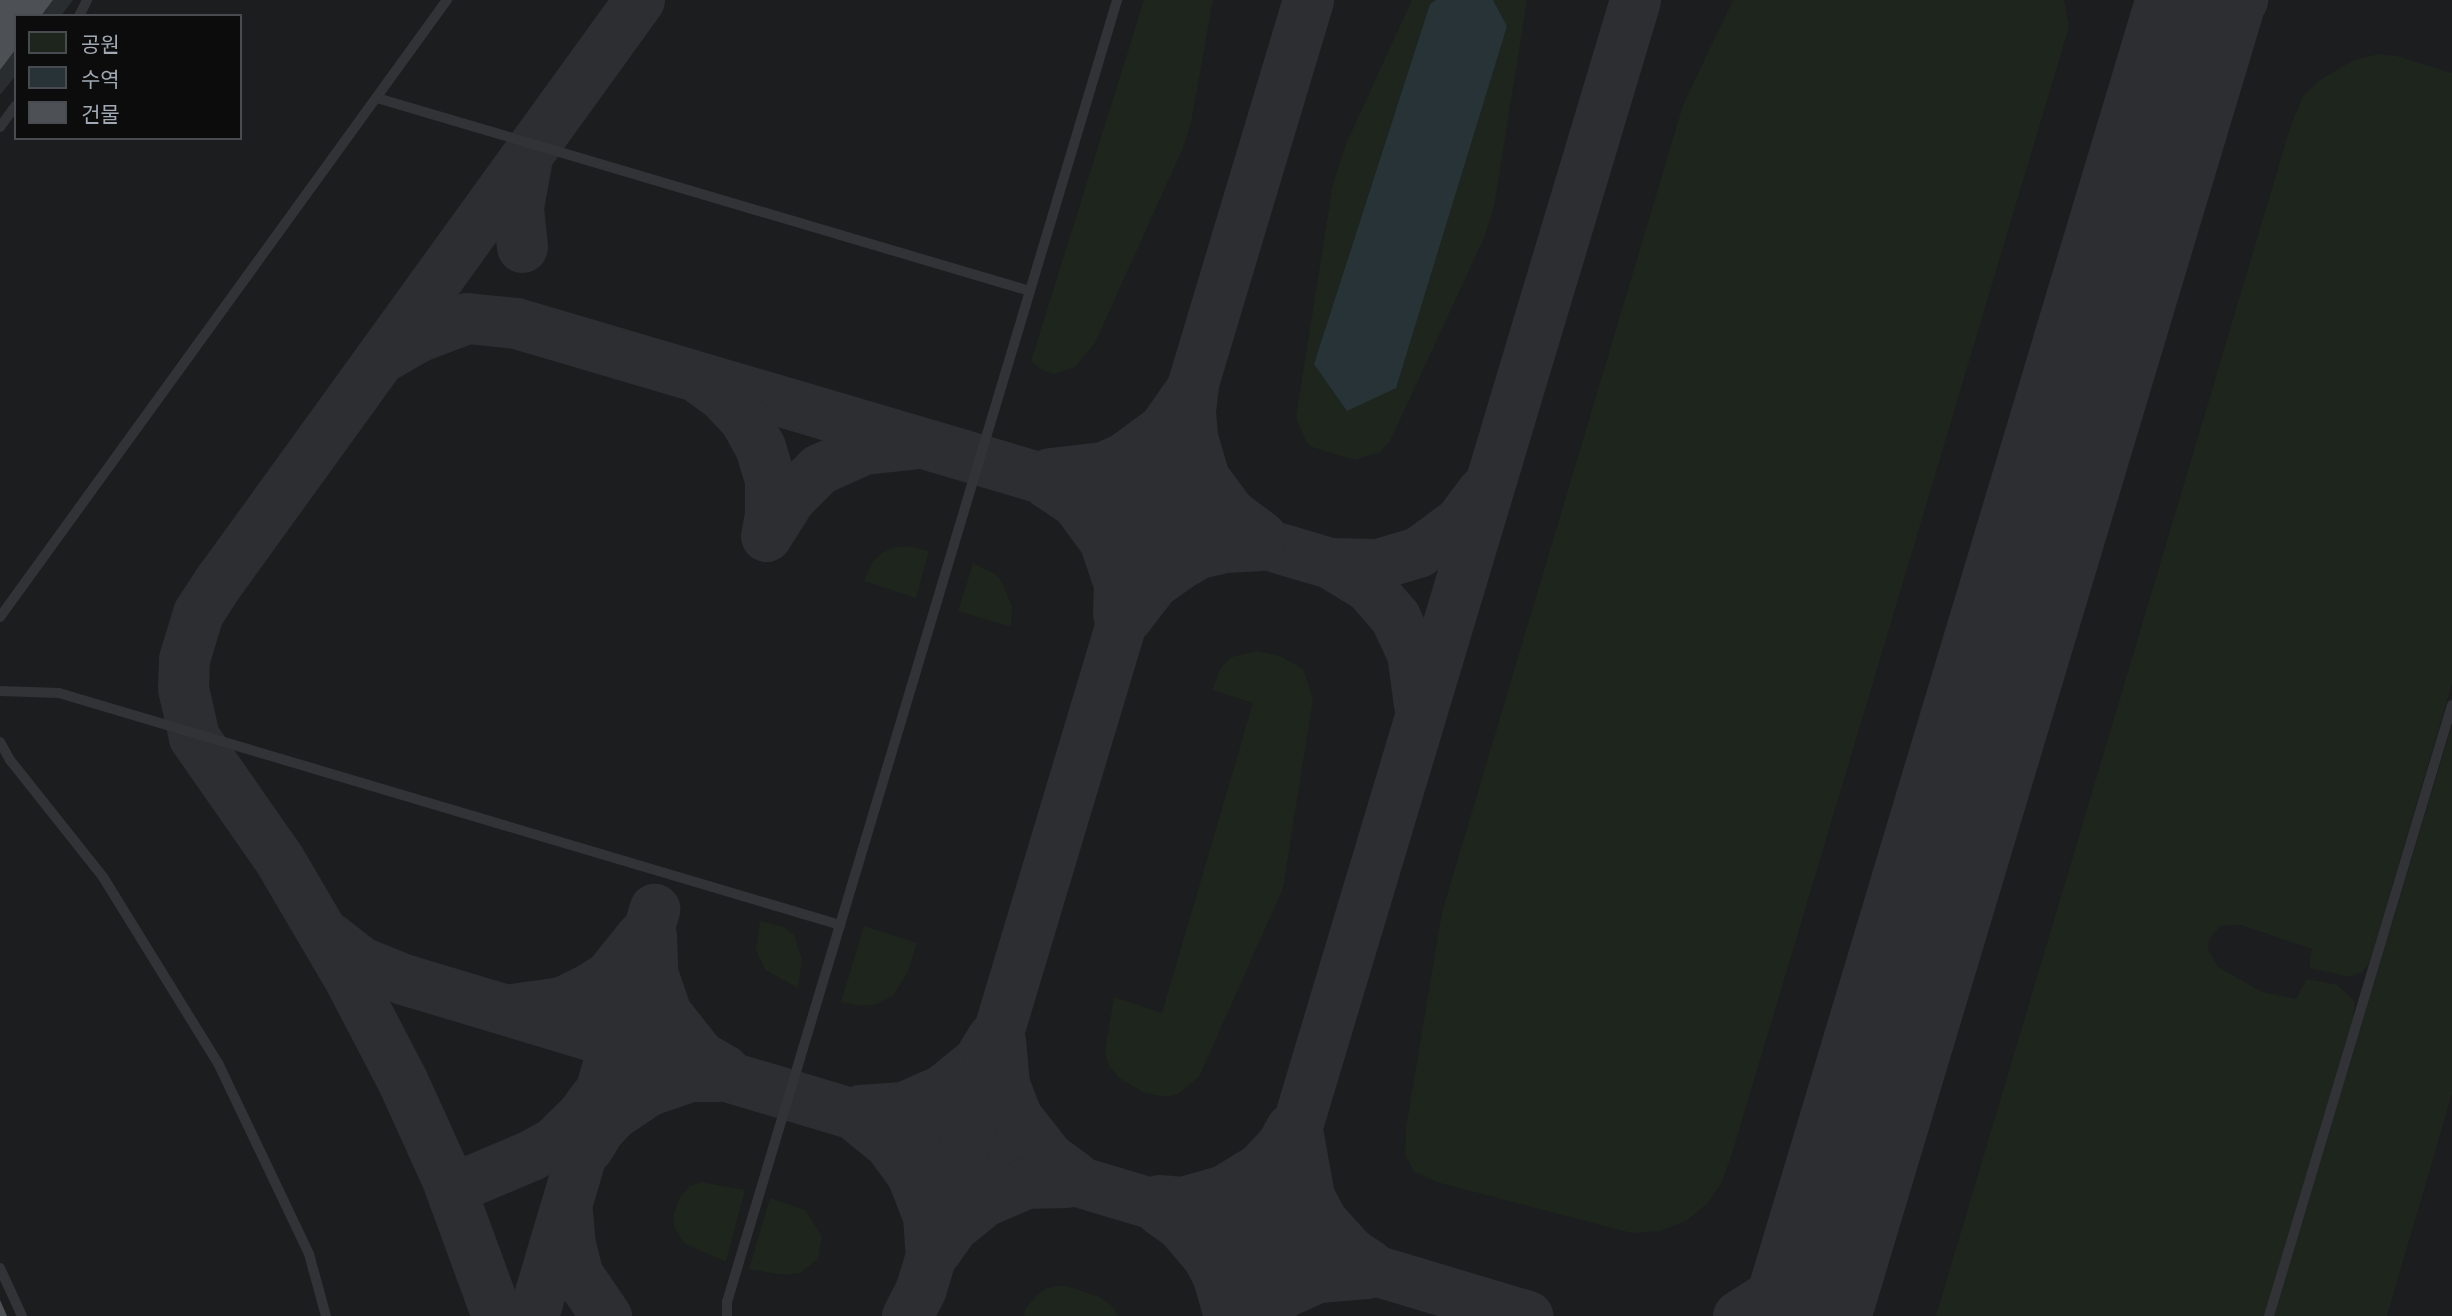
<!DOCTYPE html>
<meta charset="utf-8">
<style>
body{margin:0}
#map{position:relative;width:2452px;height:1316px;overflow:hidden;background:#101112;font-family:Signika,"Noto Sans KR",sans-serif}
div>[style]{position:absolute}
.built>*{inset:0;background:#1c1d1f}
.green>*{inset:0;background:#1d251d}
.water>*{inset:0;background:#283338}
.taxiway>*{height:51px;margin:-25.5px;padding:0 25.5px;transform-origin:25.5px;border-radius:25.5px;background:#2c2e31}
.runway>*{height:128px;margin:-64px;padding:0 64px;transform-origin:64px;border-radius:64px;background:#2c2e31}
.lane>*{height:10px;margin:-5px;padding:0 5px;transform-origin:5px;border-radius:5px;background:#313337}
.shaded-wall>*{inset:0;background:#2a2d2f}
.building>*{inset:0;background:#4d5155}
span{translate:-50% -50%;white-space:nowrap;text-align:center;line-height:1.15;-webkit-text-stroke:5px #0c0c0d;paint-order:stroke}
.legend{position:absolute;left:14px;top:14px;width:228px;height:126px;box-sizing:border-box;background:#0c0c0d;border:2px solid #484b50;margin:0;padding:9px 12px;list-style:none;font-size:21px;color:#a1a9b4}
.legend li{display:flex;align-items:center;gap:14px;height:35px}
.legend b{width:35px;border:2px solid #484b50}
</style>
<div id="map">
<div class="built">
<div style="clip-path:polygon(evenodd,0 0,2452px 0,2452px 1316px,0 1316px,0 0,16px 16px,240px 16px,240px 138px,16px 138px,16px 16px)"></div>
</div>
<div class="green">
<div style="clip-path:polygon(1144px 0,1213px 0,1191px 123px,1183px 148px,1095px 343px,1075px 367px,1054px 374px,1042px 370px,1031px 361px)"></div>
<div style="clip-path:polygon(1412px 0,1436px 0,1430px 4px,1314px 364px,1507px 26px,1493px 0,1527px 0,1494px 207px,1484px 238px,1390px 441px,1380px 452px,1355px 460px,1312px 447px,1306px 442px,1296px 417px,1333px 184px,1346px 144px)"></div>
<div style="clip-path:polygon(1733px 0,2064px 0,2069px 27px,1732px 1154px,1721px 1184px,1707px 1204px,1686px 1221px,1660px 1231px,1631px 1233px,1440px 1183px,1414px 1172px,1405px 1154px,1406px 1128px,1442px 912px,1683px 105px)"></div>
<div style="clip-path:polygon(2379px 54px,2397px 56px,2452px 73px,2452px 684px,2369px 964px,2362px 972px,2350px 977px,2309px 968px,2312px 949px,2241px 925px,2220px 926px,2209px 940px,2208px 949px,2218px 967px,2262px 992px,2296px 999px,2307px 979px,2338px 985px,2355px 1002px,2353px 1018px,2264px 1316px,1936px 1316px,2291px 125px,2304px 95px,2320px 80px,2354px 60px)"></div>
<div style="clip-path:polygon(910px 546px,929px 551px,916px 598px,864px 581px,873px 561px,882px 553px,894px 547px)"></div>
<div style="clip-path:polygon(973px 563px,995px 574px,1002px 582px,1012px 606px,1011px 627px,958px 611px)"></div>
<div style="clip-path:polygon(1258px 651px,1280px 656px,1303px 669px,1313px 699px,1283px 888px,1199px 1077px,1178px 1094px,1168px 1097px,1145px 1093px,1119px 1078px,1108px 1064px,1105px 1051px,1114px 997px,1162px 1013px,1253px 703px,1212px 690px,1221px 667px,1232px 657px)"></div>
<div style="clip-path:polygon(2452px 725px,2452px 1094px,2387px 1316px,2274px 1316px)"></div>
<div style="clip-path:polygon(760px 921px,784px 927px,794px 935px,802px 960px,798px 988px,765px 970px,756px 950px)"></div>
<div style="clip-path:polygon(864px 926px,917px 943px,908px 972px,893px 996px,874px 1005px,859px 1006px,841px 1002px)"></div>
<div style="clip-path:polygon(701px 1182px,745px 1190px,726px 1262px,684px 1243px,674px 1227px,674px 1213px,679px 1199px,690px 1186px)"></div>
<div style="clip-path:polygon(770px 1198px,805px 1210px,822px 1236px,818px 1259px,800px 1273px,785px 1275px,749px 1269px)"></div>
<div style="clip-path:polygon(1063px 1285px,1100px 1297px,1112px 1306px,1118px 1316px,1024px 1316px,1025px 1309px,1037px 1295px,1047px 1288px)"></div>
</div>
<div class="water">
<div style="clip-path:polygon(1436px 0,1493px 0,1507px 26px,1396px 388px,1347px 411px,1314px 364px,1430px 4px)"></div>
</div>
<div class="taxiway">
<div style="left:2176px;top:0;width:80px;rotate:89.3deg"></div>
<div style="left:2177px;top:80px;width:74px;rotate:-53.3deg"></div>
<div style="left:2221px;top:21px;width:30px;rotate:-45deg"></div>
<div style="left:522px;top:247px;width:40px;rotate:-95.7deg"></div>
<div style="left:518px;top:207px;width:45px;rotate:-79.7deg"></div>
<div style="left:388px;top:354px;width:34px;rotate:-30deg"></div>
<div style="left:417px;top:337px;width:53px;rotate:-20.8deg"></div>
<div style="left:467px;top:318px;width:49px;rotate:5.8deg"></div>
<div style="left:516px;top:323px;width:849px;rotate:16.43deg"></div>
<div style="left:1330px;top:563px;width:46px;rotate:31.6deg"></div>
<div style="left:1369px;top:587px;width:40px;rotate:49deg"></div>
<div style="left:1395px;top:617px;width:40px;rotate:65deg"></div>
<div style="left:1412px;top:653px;width:52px;rotate:82.3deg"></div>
<div style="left:700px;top:379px;width:29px;rotate:36deg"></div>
<div style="left:723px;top:396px;width:33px;rotate:47deg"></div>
<div style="left:745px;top:420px;width:31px;rotate:61deg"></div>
<div style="left:760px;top:447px;width:34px;rotate:73deg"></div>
<div style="left:770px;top:480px;width:34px;rotate:90deg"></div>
<div style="left:770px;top:514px;width:22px;rotate:100deg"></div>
<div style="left:1050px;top:473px;width:53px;rotate:-6.5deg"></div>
<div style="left:1103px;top:467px;width:24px;rotate:-24deg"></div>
<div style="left:1125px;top:457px;width:47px;rotate:-36.4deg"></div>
<div style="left:1163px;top:429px;width:52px;rotate:-55.1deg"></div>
<div style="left:1193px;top:386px;width:26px;rotate:97deg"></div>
<div style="left:1190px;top:412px;width:25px;rotate:85deg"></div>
<div style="left:1192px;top:437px;width:43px;rotate:73.7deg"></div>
<div style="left:1204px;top:478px;width:44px;rotate:53.4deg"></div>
<div style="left:1230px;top:513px;width:39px;rotate:37deg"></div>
<div style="left:1046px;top:482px;width:36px;rotate:34deg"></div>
<div style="left:1076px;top:502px;width:47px;rotate:53.6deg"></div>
<div style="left:1104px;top:540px;width:46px;rotate:71.2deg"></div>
<div style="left:1119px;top:584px;width:30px;rotate:92deg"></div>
<div style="left:766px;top:536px;width:45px;rotate:-57.7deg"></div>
<div style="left:790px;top:498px;width:41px;rotate:-45deg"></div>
<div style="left:819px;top:469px;width:49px;rotate:-24deg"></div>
<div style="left:864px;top:449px;width:47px;rotate:-6.1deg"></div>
<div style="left:1330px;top:563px;width:48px;rotate:1.2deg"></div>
<div style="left:1378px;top:564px;width:42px;rotate:-16.7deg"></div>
<div style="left:1418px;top:552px;width:51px;rotate:-36.2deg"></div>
<div style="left:1459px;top:522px;width:39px;rotate:-53deg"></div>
<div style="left:1126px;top:618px;width:46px;rotate:-52.1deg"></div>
<div style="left:1154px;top:582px;width:29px;rotate:-35deg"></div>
<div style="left:1178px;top:565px;width:24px;rotate:-30deg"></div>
<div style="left:1199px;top:553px;width:26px;rotate:-13deg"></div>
<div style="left:1224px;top:547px;width:34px;rotate:-3deg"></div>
<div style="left:651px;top:935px;width:37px;rotate:88deg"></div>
<div style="left:652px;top:972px;width:43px;rotate:71.1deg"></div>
<div style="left:666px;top:1013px;width:55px;rotate:51.7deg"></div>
<div style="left:700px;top:1056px;width:28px;rotate:30deg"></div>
<div style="left:329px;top:937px;width:41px;rotate:38deg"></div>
<div style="left:361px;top:962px;width:45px;rotate:22deg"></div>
<div style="left:403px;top:979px;width:1174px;rotate:16.68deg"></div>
<div style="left:512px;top:1009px;width:50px;rotate:-8deg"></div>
<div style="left:562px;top:1002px;width:25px;rotate:-26deg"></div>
<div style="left:585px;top:991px;width:28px;rotate:-32deg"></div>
<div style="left:609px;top:976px;width:51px;rotate:-51.3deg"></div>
<div style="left:1000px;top:1040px;width:44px;rotate:84.8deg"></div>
<div style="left:1004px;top:1084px;width:34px;rotate:69deg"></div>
<div style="left:1016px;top:1116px;width:53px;rotate:51.8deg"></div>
<div style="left:1049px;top:1158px;width:31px;rotate:36deg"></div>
<div style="left:860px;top:1110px;width:43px;rotate:-4deg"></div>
<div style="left:903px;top:1107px;width:43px;rotate:-23.6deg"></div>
<div style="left:942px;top:1090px;width:46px;rotate:-38.9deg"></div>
<div style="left:978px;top:1061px;width:27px;rotate:-59deg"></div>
<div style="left:858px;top:1118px;width:40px;rotate:39deg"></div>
<div style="left:889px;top:1143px;width:39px;rotate:54deg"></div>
<div style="left:912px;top:1175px;width:44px;rotate:68.7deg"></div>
<div style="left:928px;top:1216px;width:32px;rotate:86deg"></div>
<div style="left:1298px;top:1135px;width:62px;rotate:79.8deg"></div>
<div style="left:1309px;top:1196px;width:28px;rotate:63deg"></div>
<div style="left:1322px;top:1221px;width:42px;rotate:47.9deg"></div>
<div style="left:1350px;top:1252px;width:23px;rotate:34deg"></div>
<div style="left:588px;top:1147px;width:21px;rotate:-59deg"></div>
<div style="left:599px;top:1129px;width:21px;rotate:-47deg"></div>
<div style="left:613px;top:1114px;width:43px;rotate:-33.7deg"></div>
<div style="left:649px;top:1090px;width:43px;rotate:-18.9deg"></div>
<div style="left:690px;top:1076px;width:27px"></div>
<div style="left:451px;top:1189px;width:87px;rotate:-23deg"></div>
<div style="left:531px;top:1155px;width:25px;rotate:-29deg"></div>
<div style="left:553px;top:1143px;width:39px;rotate:-44deg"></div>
<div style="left:581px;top:1116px;width:22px;rotate:-54deg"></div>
<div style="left:1159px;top:1200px;width:23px;rotate:5deg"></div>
<div style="left:1182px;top:1202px;width:44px;rotate:-15.9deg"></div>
<div style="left:1224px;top:1190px;width:42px;rotate:-31.4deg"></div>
<div style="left:1260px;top:1168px;width:33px;rotate:-47deg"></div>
<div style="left:1282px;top:1144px;width:18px;rotate:-61deg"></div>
<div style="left:1160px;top:1210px;width:24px;rotate:35deg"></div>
<div style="left:1180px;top:1224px;width:43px;rotate:49.7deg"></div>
<div style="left:1208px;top:1257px;width:22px;rotate:63deg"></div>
<div style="left:1218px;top:1277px;width:41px;rotate:74.2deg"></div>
<div style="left:567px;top:1211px;width:33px;rotate:85deg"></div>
<div style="left:570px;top:1244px;width:32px;rotate:76deg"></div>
<div style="left:578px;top:1275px;width:50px;rotate:55.7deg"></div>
<div style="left:936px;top:1250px;width:28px;rotate:-55deg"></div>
<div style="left:952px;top:1227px;width:41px;rotate:-39.1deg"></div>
<div style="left:984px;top:1201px;width:46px;rotate:-23.2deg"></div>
<div style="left:1026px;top:1183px;width:41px;rotate:-1.4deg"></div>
<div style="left:497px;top:1316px;width:148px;rotate:-110.1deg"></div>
<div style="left:446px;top:1177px;width:104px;rotate:-114.4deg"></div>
<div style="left:403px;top:1082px;width:115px;rotate:-117.5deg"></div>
<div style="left:350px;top:980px;width:140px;rotate:-120.4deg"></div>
<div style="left:279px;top:859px;width:149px;rotate:-124.9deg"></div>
<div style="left:194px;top:737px;width:50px;rotate:-102.7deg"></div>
<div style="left:183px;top:688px;width:29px;rotate:-88deg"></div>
<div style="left:184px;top:659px;width:48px;rotate:-73.1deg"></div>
<div style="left:198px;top:613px;width:38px;rotate:-57deg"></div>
<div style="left:219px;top:581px;width:717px;rotate:-54.14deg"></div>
<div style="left:533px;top:1316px;width:425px;rotate:-73.4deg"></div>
<div style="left:907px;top:1316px;width:31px;rotate:-63deg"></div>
<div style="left:921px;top:1288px;width:148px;rotate:-73.2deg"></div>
<div style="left:964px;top:1146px;width:1197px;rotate:-73.29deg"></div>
<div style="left:1240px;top:1316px;width:1374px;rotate:-73.29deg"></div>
<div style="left:1257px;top:1316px;width:36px;rotate:-42deg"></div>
<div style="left:1284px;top:1292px;width:37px;rotate:-24deg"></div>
<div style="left:1318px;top:1277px;width:49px;rotate:-4.7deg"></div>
<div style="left:1738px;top:1316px;width:44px;rotate:-33deg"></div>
<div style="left:1775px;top:1292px;width:26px;rotate:-43deg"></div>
<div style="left:1794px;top:1274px;width:43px;rotate:-52.6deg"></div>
<div style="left:1820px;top:1240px;width:49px;rotate:-63.4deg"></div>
</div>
<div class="runway">
<div style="left:1806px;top:1316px;width:1374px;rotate:-73.29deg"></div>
</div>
<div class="lane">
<div style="left:79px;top:16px;width:18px;rotate:-63deg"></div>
<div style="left:377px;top:98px;width:681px;rotate:16.47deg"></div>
<div style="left:0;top:127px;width:27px;rotate:-54deg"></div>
<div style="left:0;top:617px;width:762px;rotate:-54.08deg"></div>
<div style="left:0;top:691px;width:59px;rotate:1.9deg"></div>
<div style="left:59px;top:693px;width:815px;rotate:16.54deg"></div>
<div style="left:0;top:742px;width:21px;rotate:61deg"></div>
<div style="left:10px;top:760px;width:149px;rotate:51.5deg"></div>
<div style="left:103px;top:877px;width:219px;rotate:58.3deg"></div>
<div style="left:218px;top:1063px;width:212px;rotate:64.5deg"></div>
<div style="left:309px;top:1254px;width:64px;rotate:74.7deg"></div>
<div style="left:0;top:1268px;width:53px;rotate:65.4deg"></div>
<div style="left:727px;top:1316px;width:14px;rotate:-90deg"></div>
<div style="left:727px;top:1302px;width:1359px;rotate:-73.32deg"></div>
<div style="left:2269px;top:1316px;width:638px;rotate:-73.33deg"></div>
</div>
<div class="shaded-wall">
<div style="clip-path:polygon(53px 0,73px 0,61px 16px,41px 16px)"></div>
<div style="clip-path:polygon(16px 49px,16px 75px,0 95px,0 70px)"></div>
</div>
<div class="building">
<div style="clip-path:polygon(0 0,53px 0,41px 16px,16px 16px,16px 49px,0 70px)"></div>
<div style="clip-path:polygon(0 1300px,7px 1316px,0 1316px)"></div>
</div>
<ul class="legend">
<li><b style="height:19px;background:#1d251d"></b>공원</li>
<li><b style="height:19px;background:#283338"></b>수역</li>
<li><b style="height:19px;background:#4d5155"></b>건물</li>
</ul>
</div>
